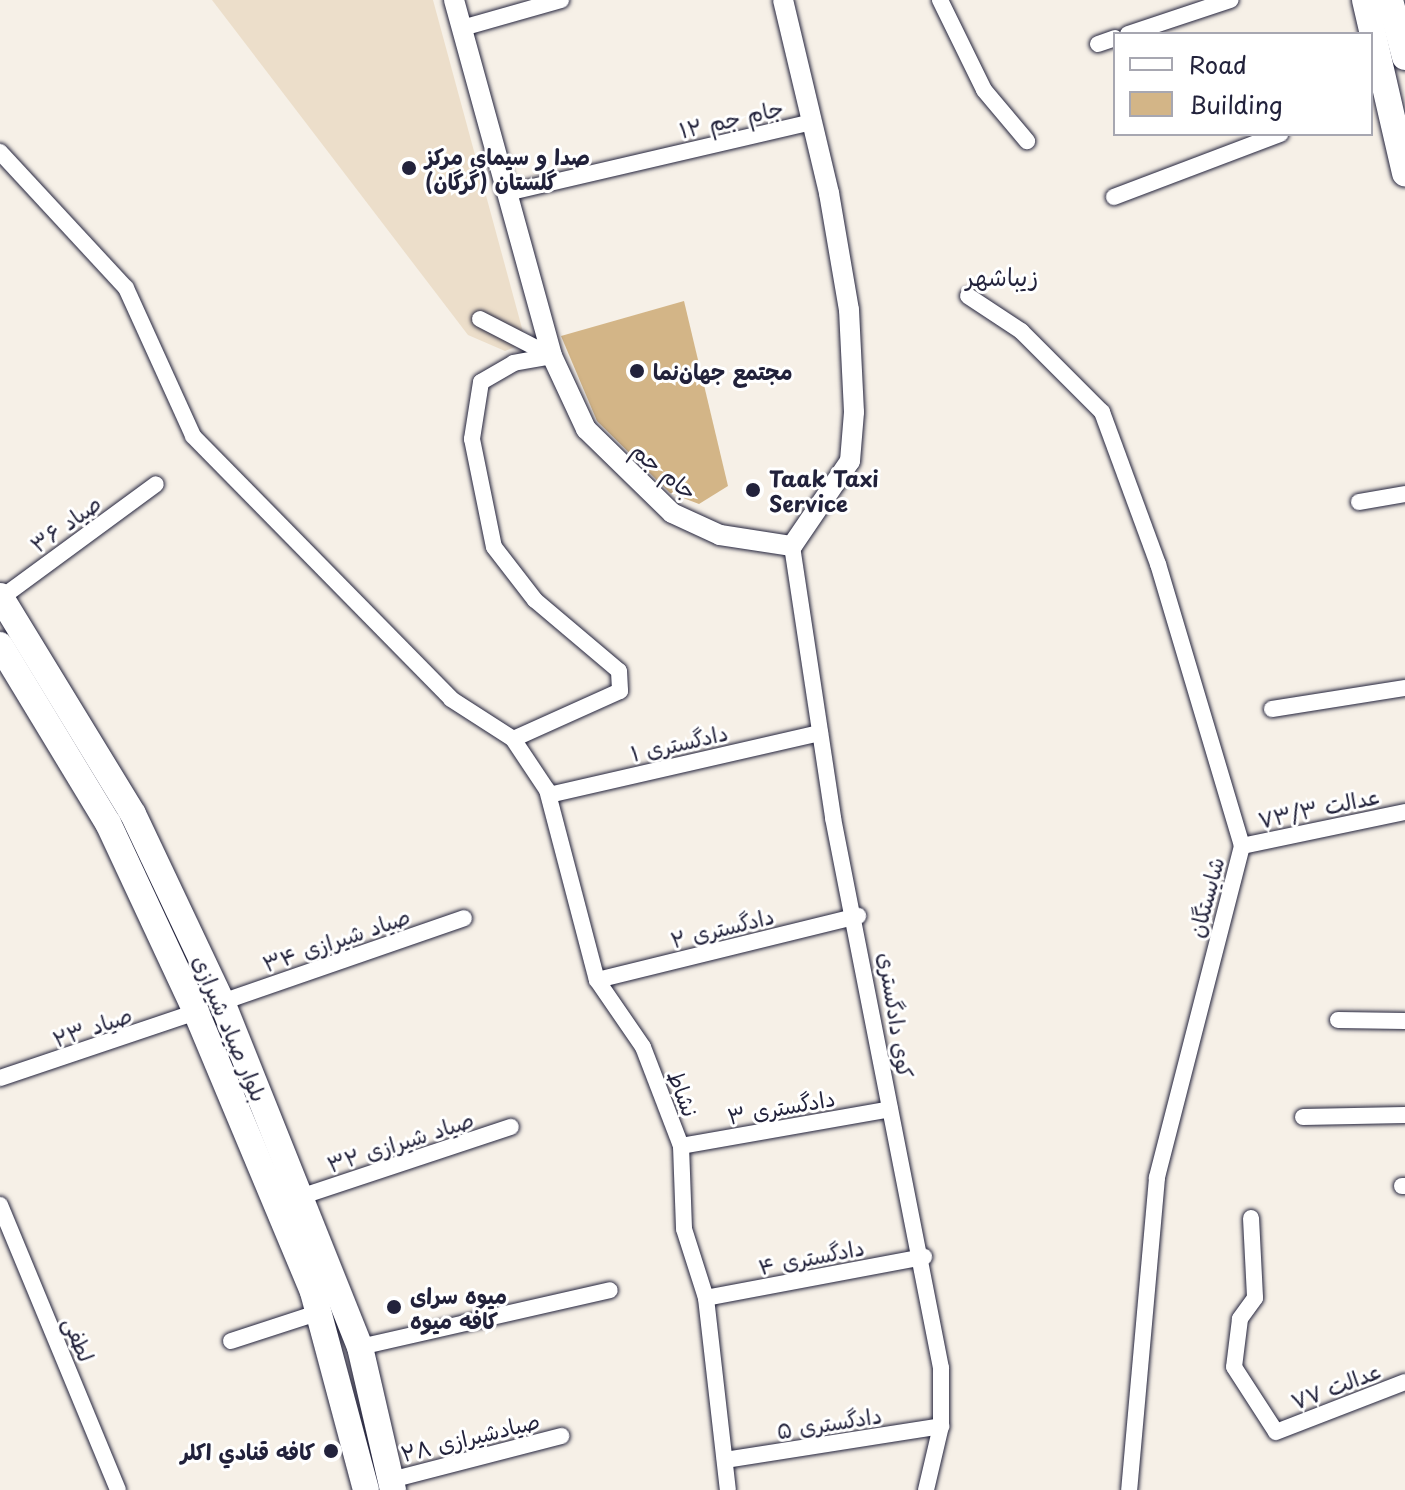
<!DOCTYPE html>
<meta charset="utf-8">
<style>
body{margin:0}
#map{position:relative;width:1405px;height:1490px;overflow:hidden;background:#f6f0e7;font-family:"Playpen Sans","Playpen Sans Arabic",sans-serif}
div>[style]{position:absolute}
.built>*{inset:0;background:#ecdeca}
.building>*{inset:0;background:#d3b587}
.roads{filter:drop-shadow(0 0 2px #22223b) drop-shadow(0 0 2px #22223b)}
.minor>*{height:16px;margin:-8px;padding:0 8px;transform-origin:8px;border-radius:8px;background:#fff}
.tertiary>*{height:20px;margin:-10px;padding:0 10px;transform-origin:10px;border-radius:10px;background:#fff}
.primary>*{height:26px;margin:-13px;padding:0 13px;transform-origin:13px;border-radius:13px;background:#fff}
.dots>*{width:22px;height:22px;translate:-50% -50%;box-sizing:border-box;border:4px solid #fff;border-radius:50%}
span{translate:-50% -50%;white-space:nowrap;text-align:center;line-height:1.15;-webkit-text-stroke:6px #fff;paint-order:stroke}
.street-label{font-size:22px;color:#22223b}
.poi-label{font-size:22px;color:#22223b;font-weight:700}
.left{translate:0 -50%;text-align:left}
.right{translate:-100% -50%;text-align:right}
.neighbourhood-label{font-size:24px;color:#22223b}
.legend{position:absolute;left:1113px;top:32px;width:260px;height:104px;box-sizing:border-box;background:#fff;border:2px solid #a7a7b1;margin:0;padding:10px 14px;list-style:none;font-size:24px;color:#22223b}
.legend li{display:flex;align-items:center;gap:16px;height:40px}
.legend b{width:40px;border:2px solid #a7a7b1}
</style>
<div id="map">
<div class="built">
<div style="clip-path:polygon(212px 0,433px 0,526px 343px,505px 351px,468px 335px)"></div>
</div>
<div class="building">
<div style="clip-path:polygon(684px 301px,728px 486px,699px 504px,670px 493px,597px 421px,561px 336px)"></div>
</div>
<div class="roads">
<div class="minor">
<div style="left:940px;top:0;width:100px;rotate:63.9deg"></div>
<div style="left:984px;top:90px;width:67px;rotate:49.9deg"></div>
<div style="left:462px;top:28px;width:103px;rotate:-15.8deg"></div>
<div style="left:1128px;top:34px;width:108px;rotate:-18.4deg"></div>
<div style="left:1098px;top:44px;width:18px;rotate:-19deg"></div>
<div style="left:0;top:152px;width:185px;rotate:47.2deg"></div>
<div style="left:126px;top:288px;width:162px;rotate:65.6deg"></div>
<div style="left:193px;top:436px;width:368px;rotate:45.5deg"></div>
<div style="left:451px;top:699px;width:74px;rotate:32.8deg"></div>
<div style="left:513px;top:739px;width:61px;rotate:56.3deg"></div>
<div style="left:547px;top:790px;width:196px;rotate:75.3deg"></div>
<div style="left:597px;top:980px;width:81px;rotate:55.5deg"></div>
<div style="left:643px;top:1047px;width:106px;rotate:69deg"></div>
<div style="left:681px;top:1146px;width:83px;rotate:87.9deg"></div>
<div style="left:684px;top:1229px;width:72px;rotate:72.3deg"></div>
<div style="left:706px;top:1298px;width:193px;rotate:83.5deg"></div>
<div style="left:507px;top:193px;width:313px;rotate:-13.1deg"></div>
<div style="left:1114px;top:197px;width:178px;rotate:-20.8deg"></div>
<div style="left:968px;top:296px;width:64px;rotate:33.4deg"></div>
<div style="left:1021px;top:331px;width:115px;rotate:45deg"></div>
<div style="left:1102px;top:412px;width:162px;rotate:69.8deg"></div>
<div style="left:1158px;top:564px;width:294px;rotate:73.4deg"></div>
<div style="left:1242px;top:846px;width:343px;rotate:104.4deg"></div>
<div style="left:1157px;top:1178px;width:313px;rotate:95.1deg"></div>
<div style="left:480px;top:319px;width:81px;rotate:27.2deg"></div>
<div style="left:552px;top:356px;width:39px;rotate:170deg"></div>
<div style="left:514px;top:363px;width:38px;rotate:150deg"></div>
<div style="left:481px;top:382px;width:58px;rotate:99deg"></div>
<div style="left:472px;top:439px;width:110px;rotate:78.5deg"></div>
<div style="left:494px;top:547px;width:67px;rotate:52.3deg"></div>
<div style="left:535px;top:600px;width:110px;rotate:40.2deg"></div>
<div style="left:619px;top:671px;width:20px;rotate:87deg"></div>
<div style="left:620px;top:691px;width:117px;rotate:155.8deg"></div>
<div style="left:1359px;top:502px;width:47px;rotate:-9.9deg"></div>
<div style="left:792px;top:546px;width:275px;rotate:81.4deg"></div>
<div style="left:833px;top:818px;width:561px;rotate:78.89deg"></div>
<div style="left:941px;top:1368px;width:58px;rotate:90deg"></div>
<div style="left:941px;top:1426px;width:66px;rotate:103.2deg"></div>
<div style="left:1px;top:598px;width:192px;rotate:-36.3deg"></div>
<div style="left:1272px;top:709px;width:135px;rotate:-9deg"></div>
<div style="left:549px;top:795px;width:278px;rotate:-12.9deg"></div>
<div style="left:1242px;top:846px;width:167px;rotate:-11.8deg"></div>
<div style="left:597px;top:980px;width:269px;rotate:-13.8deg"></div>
<div style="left:222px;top:1002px;width:256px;rotate:-19.1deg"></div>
<div style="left:1338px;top:1020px;width:67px;rotate:0.9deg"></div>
<div style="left:0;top:1078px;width:207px;rotate:-18.6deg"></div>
<div style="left:1303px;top:1117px;width:102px;rotate:-1.1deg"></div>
<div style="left:681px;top:1146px;width:212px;rotate:-10deg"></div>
<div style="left:1402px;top:1186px;width:3px"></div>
<div style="left:303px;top:1196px;width:219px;rotate:-18.4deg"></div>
<div style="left:0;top:1205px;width:308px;rotate:67.5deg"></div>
<div style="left:1251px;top:1218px;width:80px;rotate:87.1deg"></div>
<div style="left:1255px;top:1298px;width:26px;rotate:126deg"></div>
<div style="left:1240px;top:1319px;width:48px;rotate:97.1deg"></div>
<div style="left:1234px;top:1367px;width:77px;rotate:57.1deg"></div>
<div style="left:1276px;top:1432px;width:138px;rotate:-21.2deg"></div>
<div style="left:706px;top:1298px;width:222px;rotate:-10.7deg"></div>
<div style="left:231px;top:1341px;width:94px;rotate:-18deg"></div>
<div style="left:360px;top:1347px;width:256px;rotate:-12.8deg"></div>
<div style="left:725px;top:1460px;width:219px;rotate:-8.9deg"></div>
<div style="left:391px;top:1480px;width:176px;rotate:-14.5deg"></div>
</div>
<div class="tertiary">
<div style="left:454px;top:0;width:369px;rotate:74.6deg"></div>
<div style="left:552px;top:356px;width:81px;rotate:65deg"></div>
<div style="left:586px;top:429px;width:120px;rotate:44.3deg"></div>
<div style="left:672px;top:513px;width:53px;rotate:24.6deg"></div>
<div style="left:720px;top:535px;width:73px;rotate:8.7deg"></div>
<div style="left:792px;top:546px;width:103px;rotate:-55.7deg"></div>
<div style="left:850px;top:461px;width:49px;rotate:-85.3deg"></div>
<div style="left:854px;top:412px;width:102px;rotate:-92.8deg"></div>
<div style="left:849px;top:310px;width:119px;rotate:-99.7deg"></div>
<div style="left:829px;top:193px;width:198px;rotate:-103.4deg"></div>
</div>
<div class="primary">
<div style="left:1365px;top:0;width:178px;rotate:77deg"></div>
<div style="left:1390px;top:0;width:59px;rotate:75.3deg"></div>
<div style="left:0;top:596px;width:255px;rotate:58.6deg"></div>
<div style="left:133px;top:814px;width:208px;rotate:64.7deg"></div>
<div style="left:222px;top:1002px;width:372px;rotate:68.2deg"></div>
<div style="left:360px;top:1347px;width:147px;rotate:77deg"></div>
<div style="left:0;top:645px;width:208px;rotate:58.8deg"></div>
<div style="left:108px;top:823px;width:208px;rotate:65deg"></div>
<div style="left:196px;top:1012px;width:303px;rotate:67.3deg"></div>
<div style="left:313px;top:1292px;width:205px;rotate:75deg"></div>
</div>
</div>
<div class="dots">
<div style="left:409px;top:168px;background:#22223b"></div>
<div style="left:637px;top:371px;background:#22223b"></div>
<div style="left:753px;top:490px;background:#22223b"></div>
<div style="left:394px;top:1307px;background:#22223b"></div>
<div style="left:331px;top:1451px;background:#22223b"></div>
</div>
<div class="street-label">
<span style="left:731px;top:118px;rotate:-13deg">۱۲ جام جم</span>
<span style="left:665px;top:470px;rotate:39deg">جام جم</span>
<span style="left:65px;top:523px;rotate:-36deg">صیاد ۳۶</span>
<span style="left:679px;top:742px;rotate:-13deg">دادگستری ۱</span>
<span style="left:1319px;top:807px;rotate:-12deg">۷۳/۳ عدالت</span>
<span style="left:1205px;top:897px;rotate:-75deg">شایستگان</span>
<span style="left:722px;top:927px;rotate:-14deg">دادگستری ۲</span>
<span style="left:336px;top:939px;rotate:-19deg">صیاد شیرازی ۳۴</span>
<span style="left:897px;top:1015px;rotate:81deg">کوی دادگستری</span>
<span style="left:92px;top:1026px;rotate:-19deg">صیاد ۲۳</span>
<span style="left:231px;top:1028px;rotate:67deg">بلوار صیاد شیرازی</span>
<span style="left:684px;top:1093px;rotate:69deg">نشاط</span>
<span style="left:781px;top:1106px;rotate:-10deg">دادگستری ۳</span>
<span style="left:400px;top:1141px;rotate:-18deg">صیاد شیرازی ۳۲</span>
<span style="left:811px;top:1256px;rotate:-11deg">دادگستری ۴</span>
<span style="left:80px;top:1339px;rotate:68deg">لطفی</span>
<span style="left:1336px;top:1385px;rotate:-21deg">عدالت ۷۷</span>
<span style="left:829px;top:1422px;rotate:-9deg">دادگستری ۵</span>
<span style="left:470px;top:1436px;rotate:-14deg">۲۸ صیادشیرازی</span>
</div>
<div class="poi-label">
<span class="left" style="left:425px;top:168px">صدا و سیمای مرکز<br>گلستان (گرگان)</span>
<span class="left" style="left:653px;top:371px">مجتمع جهان‌نما</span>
<span class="left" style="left:769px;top:490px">Taak Taxi<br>Service</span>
<span class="left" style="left:410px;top:1307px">میوه سرای<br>کافه میوه</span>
<span class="right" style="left:315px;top:1451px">كافه قنادي اكلر</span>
</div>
<div class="neighbourhood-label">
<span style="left:1002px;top:277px">زیباشهر</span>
</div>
<ul class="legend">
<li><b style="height:10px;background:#fff"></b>Road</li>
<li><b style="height:22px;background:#d3b587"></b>Building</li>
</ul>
</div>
